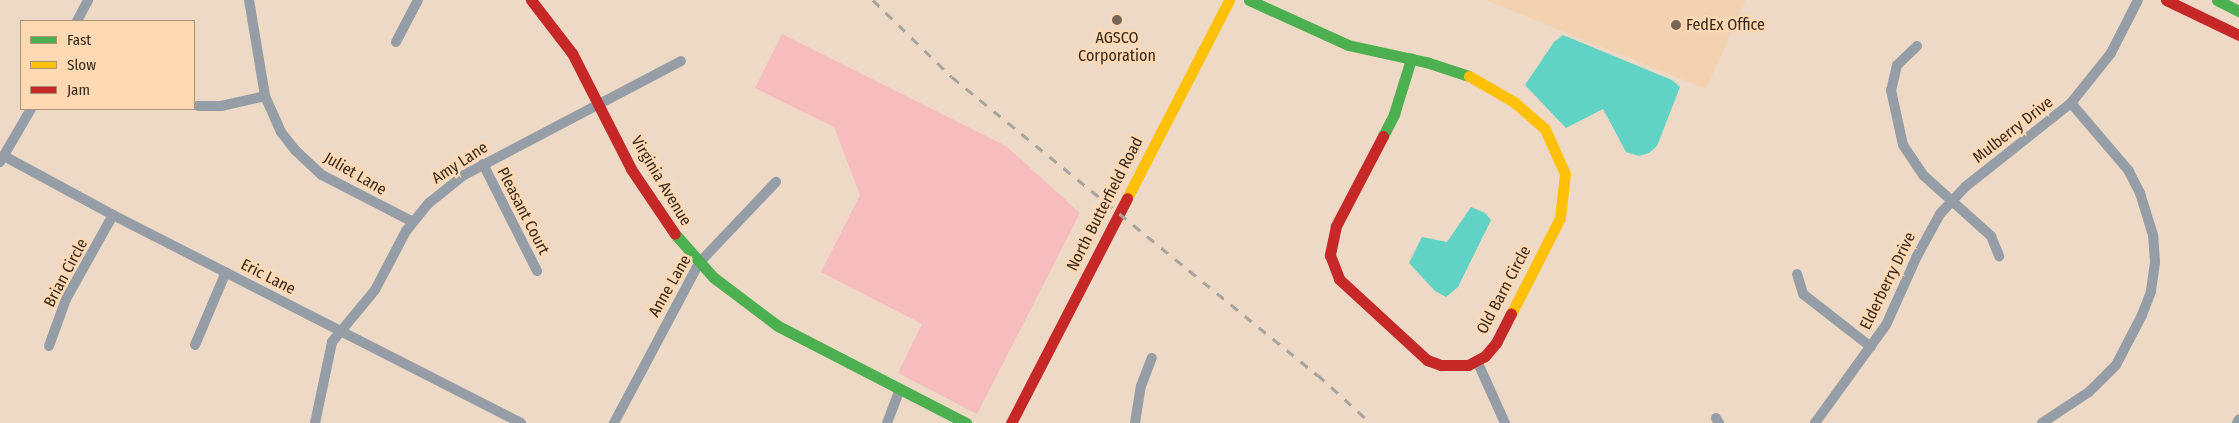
<!DOCTYPE html>
<style>
body{margin:0}
#map{position:relative;width:2239px;height:423px;overflow:hidden;background:#edd9c5;font-family:"Fira Sans Condensed",sans-serif}
div>[style]{position:absolute}
.built>*{inset:0;background:#f3d2b2}
.green>*{inset:0;background:#f7bcbd}
.water>*{inset:0;background:#60d3c4}
.street>*{height:10px;margin:-5px;padding:0 5px;transform-origin:5px;border-radius:5px;background:#959ea6}
.fast>*{height:11px;margin:-5.5px;padding:0 5.5px;transform-origin:5.5px;border-radius:5.5px;background:#4caf50}
.slow>*{height:11px;margin:-5.5px;padding:0 5.5px;transform-origin:5.5px;border-radius:5.5px;background:#ffc107}
.jam>*{height:11px;margin:-5.5px;padding:0 5.5px;transform-origin:5.5px;border-radius:5.5px;background:#c62828}
.rail>*{height:2.5px;margin-top:-1.25px;transform-origin:0;background:repeating-linear-gradient(90deg,#a7a39d 0 9px,transparent 0 18px)}
.dots>*{width:14px;height:14px;translate:-50% -50%;box-sizing:border-box;border:2px solid #fed9b4;border-radius:50%}
span{translate:-50% -50%;white-space:nowrap;text-align:center;line-height:1.15;-webkit-text-stroke:5px #fed9b4;paint-order:stroke}
.poi-label{font-size:16px;color:#36281a}
.left{translate:0 -50%;text-align:left}
.street-label{font-size:16px;color:#36281a}
.legend{position:absolute;left:20px;top:20px;width:175px;height:90px;box-sizing:border-box;background:#fed9b4;border:1px solid #ae9276;margin:0;padding:6px 9px;list-style:none;font-size:15px;color:#36281a}
.legend li{display:flex;align-items:center;gap:10px;height:25px}
.legend b{width:25px;border:1px solid #ae9276}
</style>
<div id="map">
<div class="built">
<div style="clip-path:polygon(1485px 0,1746px 0,1706px 89px)"></div>
</div>
<div class="green">
<div style="clip-path:polygon(782px 34px,1006px 146px,1080px 213px,977px 414px,898px 373px,922px 324px,821px 272px,860px 195px,834px 127px,755px 88px)"></div>
</div>
<div class="water">
<div style="clip-path:polygon(1563px 35px,1672px 80px,1680px 87px,1657px 146px,1649px 153px,1639px 156px,1626px 152px,1603px 109px,1566px 128px,1525px 85px,1554px 42px)"></div>
<div style="clip-path:polygon(1471px 207px,1485px 213px,1491px 220px,1458px 287px,1446px 297px,1435px 291px,1409px 263px,1422px 237px,1447px 242px)"></div>
</div>
<div class="street">
<div style="left:249px;top:0;width:97px;rotate:80.5deg"></div>
<div style="left:265px;top:96px;width:39px;rotate:66deg"></div>
<div style="left:281px;top:132px;width:23px;rotate:52deg"></div>
<div style="left:295px;top:150px;width:37px;rotate:43deg"></div>
<div style="left:322px;top:175px;width:102px;rotate:27.3deg"></div>
<div style="left:77px;top:21px;width:24px;rotate:-62deg"></div>
<div style="left:396px;top:42px;width:47px;rotate:-62.4deg"></div>
<div style="left:1917px;top:46px;width:28px;rotate:136deg"></div>
<div style="left:1897px;top:65px;width:26px;rotate:103deg"></div>
<div style="left:1891px;top:90px;width:56px;rotate:77.7deg"></div>
<div style="left:1903px;top:145px;width:36px;rotate:56deg"></div>
<div style="left:1923px;top:175px;width:91px;rotate:41.9deg"></div>
<div style="left:1991px;top:236px;width:22px;rotate:68deg"></div>
<div style="left:198px;top:106px;width:23px"></div>
<div style="left:221px;top:106px;width:45px;rotate:-12.8deg"></div>
<div style="left:4px;top:156px;width:124px;rotate:28.4deg"></div>
<div style="left:113px;top:215px;width:458px;rotate:27deg"></div>
<div style="left:0;top:162px;width:61px;rotate:-59.7deg"></div>
<div style="left:483px;top:164px;width:120px;rotate:63.2deg"></div>
<div style="left:1797px;top:274px;width:21px;rotate:73deg"></div>
<div style="left:1803px;top:294px;width:86px;rotate:37.9deg"></div>
<div style="left:195px;top:345px;width:79px;rotate:-67deg"></div>
<div style="left:49px;top:346px;width:50px;rotate:-70.1deg"></div>
<div style="left:66px;top:299px;width:96px;rotate:-60.8deg"></div>
<div style="left:1477px;top:361px;width:68px;rotate:65.7deg"></div>
<div style="left:1716px;top:418px;width:6px;rotate:59deg"></div>
<div style="left:315px;top:423px;width:83px;rotate:-78.1deg"></div>
<div style="left:332px;top:342px;width:67px;rotate:-50.4deg"></div>
<div style="left:375px;top:290px;width:67px;rotate:-62.3deg"></div>
<div style="left:406px;top:231px;width:36px;rotate:-51deg"></div>
<div style="left:429px;top:203px;width:45px;rotate:-38.7deg"></div>
<div style="left:464px;top:175px;width:245px;rotate:-27.7deg"></div>
<div style="left:614px;top:423px;width:181px;rotate:-62deg"></div>
<div style="left:699px;top:263px;width:112px;rotate:-46.5deg"></div>
<div style="left:887px;top:423px;width:36px;rotate:-69deg"></div>
<div style="left:1135px;top:423px;width:37px;rotate:-81deg"></div>
<div style="left:1141px;top:386px;width:30px;rotate:-69deg"></div>
<div style="left:1815px;top:423px;width:121px;rotate:-54.1deg"></div>
<div style="left:1886px;top:325px;width:76px;rotate:-65.8deg"></div>
<div style="left:1917px;top:256px;width:48px;rotate:-61.3deg"></div>
<div style="left:1940px;top:214px;width:37px;rotate:-47deg"></div>
<div style="left:1965px;top:187px;width:135px;rotate:-38.4deg"></div>
<div style="left:2071px;top:103px;width:64px;rotate:-51.3deg"></div>
<div style="left:2111px;top:53px;width:59px;rotate:-63deg"></div>
<div style="left:2042px;top:423px;width:56px;rotate:-33.4deg"></div>
<div style="left:2089px;top:392px;width:38px;rotate:-45deg"></div>
<div style="left:2116px;top:365px;width:56px;rotate:-62.5deg"></div>
<div style="left:2142px;top:315px;width:26px;rotate:-69deg"></div>
<div style="left:2151px;top:291px;width:29px;rotate:-82deg"></div>
<div style="left:2155px;top:262px;width:27px;rotate:-94deg"></div>
<div style="left:2153px;top:235px;width:44px;rotate:-107.2deg"></div>
<div style="left:2140px;top:193px;width:25px;rotate:-117deg"></div>
<div style="left:2129px;top:171px;width:89px;rotate:-130.5deg"></div>
<div style="left:2237px;top:423px;width:4px;rotate:-63deg"></div>
</div>
<div class="fast">
<div style="left:1249px;top:0;width:109px;rotate:24.4deg"></div>
<div style="left:1348px;top:45px;width:80px;rotate:12.3deg"></div>
<div style="left:1426px;top:62px;width:45px;rotate:18deg"></div>
<div style="left:2217px;top:0;width:25px;rotate:27deg"></div>
<div style="left:1383px;top:136px;width:25px;rotate:-63deg"></div>
<div style="left:1394px;top:114px;width:58px;rotate:-72.8deg"></div>
<div style="left:675px;top:234px;width:57px;rotate:48.5deg"></div>
<div style="left:713px;top:277px;width:81px;rotate:37deg"></div>
<div style="left:778px;top:326px;width:212px;rotate:27.3deg"></div>
</div>
<div class="slow">
<div style="left:1469px;top:76px;width:52px;rotate:30deg"></div>
<div style="left:1514px;top:102px;width:41px;rotate:41.1deg"></div>
<div style="left:1545px;top:129px;width:49px;rotate:66deg"></div>
<div style="left:1565px;top:174px;width:44px;rotate:96.5deg"></div>
<div style="left:1560px;top:218px;width:108px;rotate:117deg"></div>
<div style="left:1127px;top:198px;width:223px;rotate:-62.7deg"></div>
</div>
<div class="jam">
<div style="left:531px;top:0;width:67px;rotate:52.3deg"></div>
<div style="left:572px;top:53px;width:130px;rotate:63deg"></div>
<div style="left:631px;top:169px;width:78px;rotate:55.9deg"></div>
<div style="left:2166px;top:0;width:81px;rotate:25.6deg"></div>
<div style="left:1383px;top:136px;width:102px;rotate:117.6deg"></div>
<div style="left:1336px;top:226px;width:30px;rotate:102deg"></div>
<div style="left:1330px;top:255px;width:26px;rotate:69deg"></div>
<div style="left:1339px;top:279px;width:120px;rotate:42.6deg"></div>
<div style="left:1427px;top:360px;width:15px;rotate:20deg"></div>
<div style="left:1441px;top:365px;width:27px"></div>
<div style="left:1468px;top:365px;width:19px;rotate:-28deg"></div>
<div style="left:1485px;top:356px;width:17px;rotate:-50deg"></div>
<div style="left:1496px;top:343px;width:33px;rotate:-63deg"></div>
<div style="left:1011px;top:423px;width:253px;rotate:-62.7deg"></div>
</div>
<div class="rail">
<div style="left:873px;top:0;width:110px;rotate:44.3deg"></div>
<div style="left:952px;top:77px;width:472px;rotate:39.2deg"></div>
<div style="left:1318px;top:375px;width:72px;rotate:42.2deg"></div>
</div>
<div class="dots">
<div style="left:1117px;top:20px;background:#766656"></div>
<div style="left:1676px;top:25px;background:#766656"></div>
</div>
<div class="poi-label">
<span class="left" style="left:1686px;top:25px">FedEx Office</span>
<span style="left:1117px;top:47px">AGSCO<br>Corporation</span>
</div>
<div class="street-label">
<span style="left:2013px;top:130px;rotate:-38deg">Mulberry Drive</span>
<span style="left:460px;top:163px;rotate:-33deg">Amy Lane</span>
<span style="left:355px;top:174px;rotate:30deg">Juliet Lane</span>
<span style="left:661px;top:181px;rotate:59deg">Virginia Avenue</span>
<span style="left:1105px;top:204px;rotate:-63deg">North Butterfield Road</span>
<span style="left:523px;top:211px;rotate:63deg">Pleasant Court</span>
<span style="left:66px;top:273px;rotate:-62deg">Brian Circle</span>
<span style="left:268px;top:277px;rotate:27deg">Eric Lane</span>
<span style="left:1888px;top:281px;rotate:-64deg">Elderberry Drive</span>
<span style="left:670px;top:286px;rotate:-60deg">Anne Lane</span>
<span style="left:1504px;top:290px;rotate:-62deg">Old Barn Circle</span>
</div>
<ul class="legend">
<li><b style="height:6px;background:#4caf50"></b>Fast</li>
<li><b style="height:6px;background:#ffc107"></b>Slow</li>
<li><b style="height:6px;background:#c62828"></b>Jam</li>
</ul>
</div>
